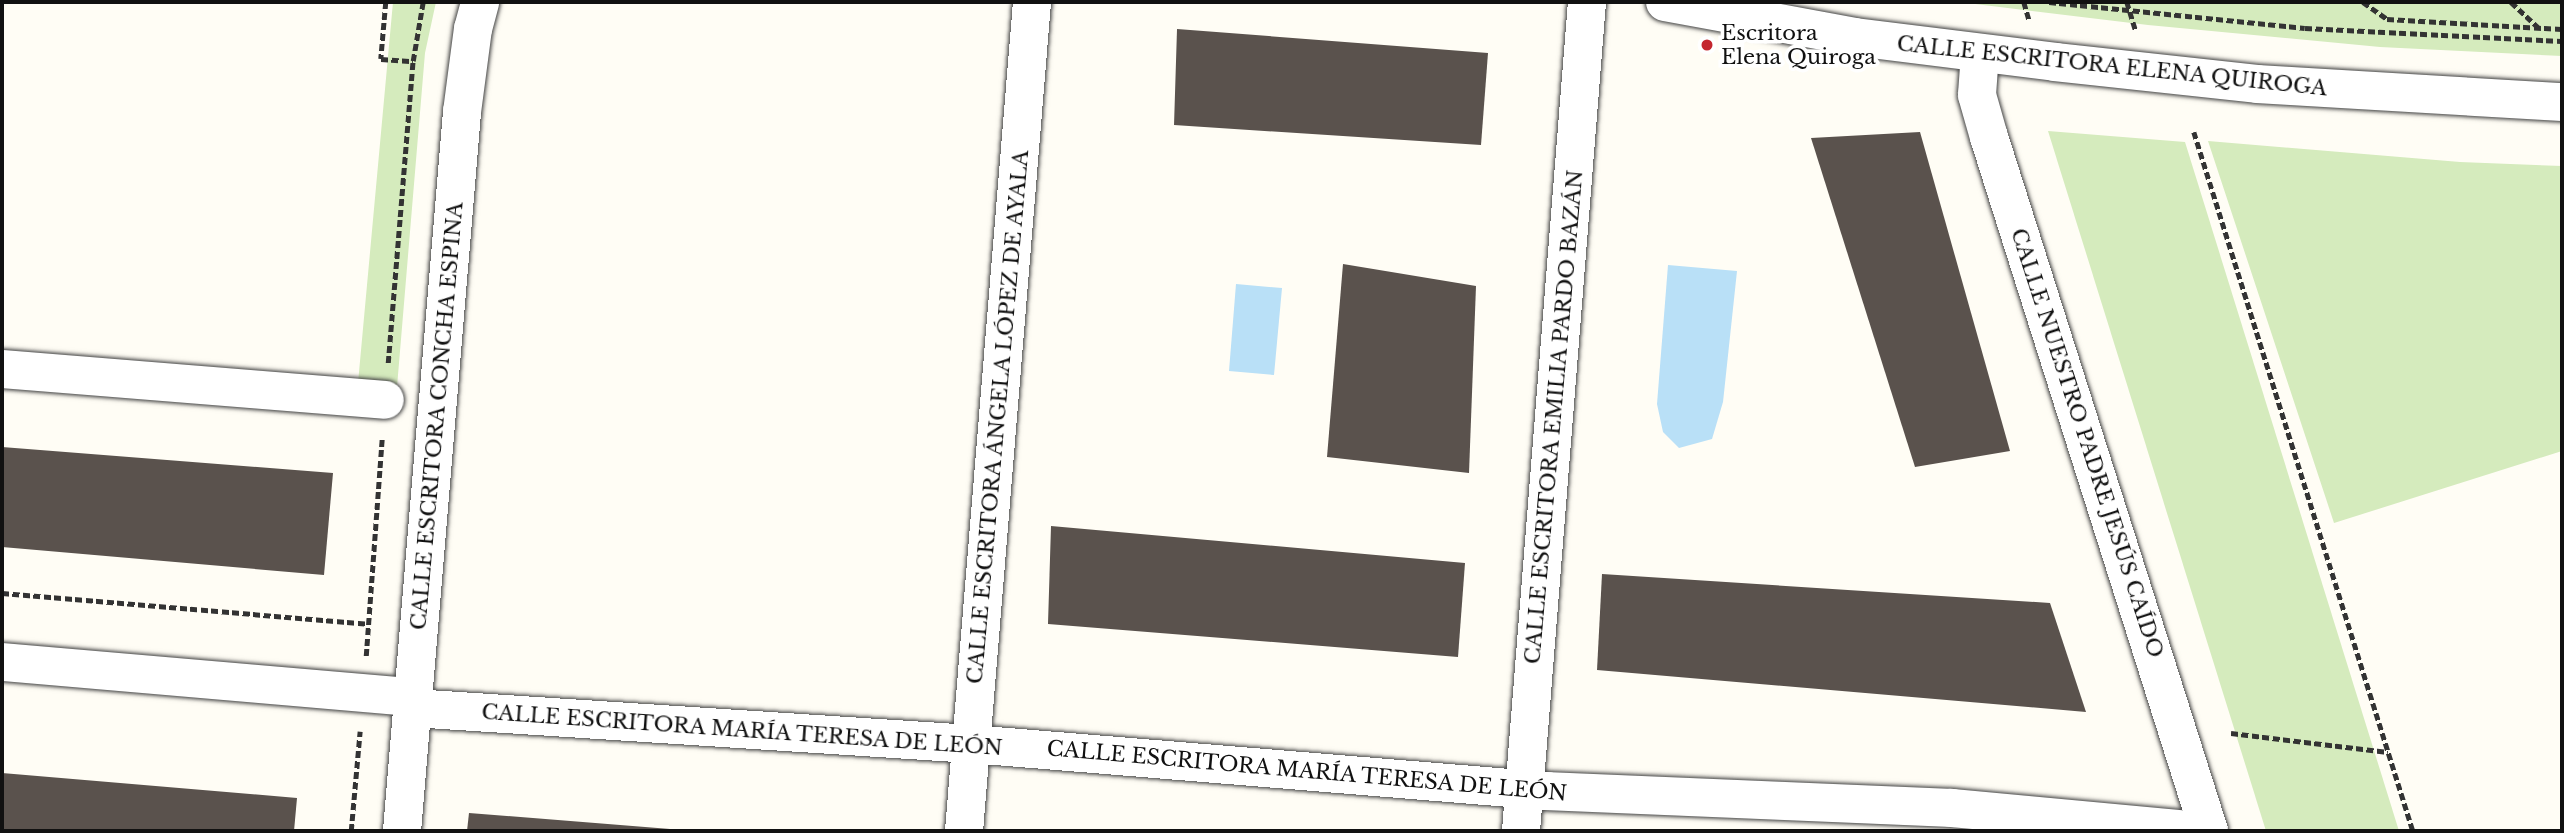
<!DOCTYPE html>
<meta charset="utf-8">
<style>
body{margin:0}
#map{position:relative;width:2564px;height:833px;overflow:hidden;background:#fffdf5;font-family:"Libre Baskerville",serif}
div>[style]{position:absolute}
.green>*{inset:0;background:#d5ebbd}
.water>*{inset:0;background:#b9e0f7}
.building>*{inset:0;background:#5a524d}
.path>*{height:4.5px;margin-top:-2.25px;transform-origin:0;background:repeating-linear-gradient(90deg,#333 0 7px,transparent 0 10.5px)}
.roads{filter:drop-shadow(0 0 2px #444) drop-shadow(0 0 2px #444)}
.minor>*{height:38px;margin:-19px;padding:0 19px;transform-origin:19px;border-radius:19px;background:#fff}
.dots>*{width:19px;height:19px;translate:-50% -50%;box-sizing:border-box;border:4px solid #fff;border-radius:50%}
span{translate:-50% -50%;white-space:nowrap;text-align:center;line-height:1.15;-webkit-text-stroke:7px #fff;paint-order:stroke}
.poi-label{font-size:21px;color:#111}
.left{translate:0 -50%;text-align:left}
.street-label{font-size:21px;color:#111}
.frame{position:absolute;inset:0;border:4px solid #111;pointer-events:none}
</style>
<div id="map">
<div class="green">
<div style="clip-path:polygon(393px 2px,436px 2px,425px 53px,397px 387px,358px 383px)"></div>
<div style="clip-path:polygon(1959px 2px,2562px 2px,2562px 56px,2380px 47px,2148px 25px)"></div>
<div style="clip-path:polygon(2048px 131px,2185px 142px,2399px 831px,2266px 831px)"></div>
<div style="clip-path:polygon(2208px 141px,2460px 162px,2562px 166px,2562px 451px,2334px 523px)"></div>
</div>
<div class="water">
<div style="clip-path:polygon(1668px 265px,1737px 271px,1723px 402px,1712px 439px,1679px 448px,1663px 432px,1657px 404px)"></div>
<div style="clip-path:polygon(1236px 284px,1282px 288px,1274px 375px,1229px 371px)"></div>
</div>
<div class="building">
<div style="clip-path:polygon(1177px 29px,1488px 53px,1481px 145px,1174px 125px)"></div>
<div style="clip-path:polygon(1920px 132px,2010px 451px,1915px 467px,1811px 138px)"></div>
<div style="clip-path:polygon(1343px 264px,1476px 286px,1469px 473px,1327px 457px)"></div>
<div style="clip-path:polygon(2px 447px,333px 473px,324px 575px,2px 547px)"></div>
<div style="clip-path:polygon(1051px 526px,1465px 563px,1458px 657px,1048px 624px)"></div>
<div style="clip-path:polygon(1602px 574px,2050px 603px,2086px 712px,1597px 670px)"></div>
<div style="clip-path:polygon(2px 773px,297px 798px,294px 831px,2px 831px)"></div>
<div style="clip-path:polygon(469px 813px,670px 829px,670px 831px,467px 831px)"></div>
</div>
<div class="path">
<div style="left:386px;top:2px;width:57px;rotate:95deg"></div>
<div style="left:381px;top:59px;width:32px;rotate:4deg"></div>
<div style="left:2024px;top:2px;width:19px;rotate:74deg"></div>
<div style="left:2049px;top:2px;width:257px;rotate:5.8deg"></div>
<div style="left:2305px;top:28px;width:257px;rotate:2.9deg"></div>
<div style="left:2127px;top:2px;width:30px;rotate:73deg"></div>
<div style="left:2363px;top:2px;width:29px;rotate:35deg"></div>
<div style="left:2387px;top:19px;width:175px;rotate:3.3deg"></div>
<div style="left:2511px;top:2px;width:37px;rotate:43deg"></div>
<div style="left:2194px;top:132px;width:733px;rotate:72.6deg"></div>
<div style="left:388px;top:363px;width:303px;rotate:-85.3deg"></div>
<div style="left:413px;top:61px;width:60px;rotate:-80.4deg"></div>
<div style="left:2px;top:593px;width:367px;rotate:4.8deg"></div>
<div style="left:366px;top:656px;width:219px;rotate:-85.8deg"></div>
<div style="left:2231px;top:733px;width:158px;rotate:6.9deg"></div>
<div style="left:351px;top:831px;width:100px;rotate:-84.9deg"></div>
</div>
<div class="roads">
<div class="minor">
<div style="left:1665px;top:2px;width:193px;rotate:10.4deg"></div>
<div style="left:1855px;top:37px;width:202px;rotate:7.1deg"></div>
<div style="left:2055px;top:62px;width:203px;rotate:6.2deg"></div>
<div style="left:2257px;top:84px;width:306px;rotate:3.4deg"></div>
<div style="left:1980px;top:53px;width:42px;rotate:94.1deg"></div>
<div style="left:1977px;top:95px;width:44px;rotate:74.1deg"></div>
<div style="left:1989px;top:137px;width:728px;rotate:72.41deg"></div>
<div style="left:2px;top:369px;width:384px;rotate:4.6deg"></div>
<div style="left:2px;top:662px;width:412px;rotate:4.9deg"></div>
<div style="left:412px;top:708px;width:560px;rotate:3.68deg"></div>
<div style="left:971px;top:744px;width:577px;rotate:4.67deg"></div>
<div style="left:1546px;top:791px;width:406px;rotate:2.4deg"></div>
<div style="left:1952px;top:808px;width:251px;rotate:5.3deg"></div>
<div style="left:402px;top:831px;width:721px;rotate:-85.23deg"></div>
<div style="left:462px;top:112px;width:84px;rotate:-82.5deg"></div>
<div style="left:473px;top:29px;width:28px;rotate:-75deg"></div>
<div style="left:964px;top:831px;width:832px;rotate:-85.31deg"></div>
<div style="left:1521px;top:831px;width:832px;rotate:-85.45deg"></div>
</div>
</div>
<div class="dots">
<div style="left:1707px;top:45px;background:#c4262e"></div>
</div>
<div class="poi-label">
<span class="left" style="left:1721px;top:45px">Escritora<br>Elena Quiroga</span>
</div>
<div class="street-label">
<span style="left:2112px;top:66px;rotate:6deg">CALLE ESCRITORA ELENA QUIROGA</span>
<span style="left:437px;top:416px;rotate:-85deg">CALLE ESCRITORA CONCHA ESPINA</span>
<span style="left:998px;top:417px;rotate:-85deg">CALLE ESCRITORA ÁNGELA LÓPEZ DE AYALA</span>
<span style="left:1554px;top:417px;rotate:-85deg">CALLE ESCRITORA EMILIA PARDO BAZÁN</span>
<span style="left:2087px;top:443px;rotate:72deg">CALLE NUESTRO PADRE JESÚS CAÍDO</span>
<span style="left:742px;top:730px;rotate:4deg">CALLE ESCRITORA MARÍA TERESA DE LEÓN</span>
<span style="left:1307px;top:771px;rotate:5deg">CALLE ESCRITORA MARÍA TERESA DE LEÓN</span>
</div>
<div class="frame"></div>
</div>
